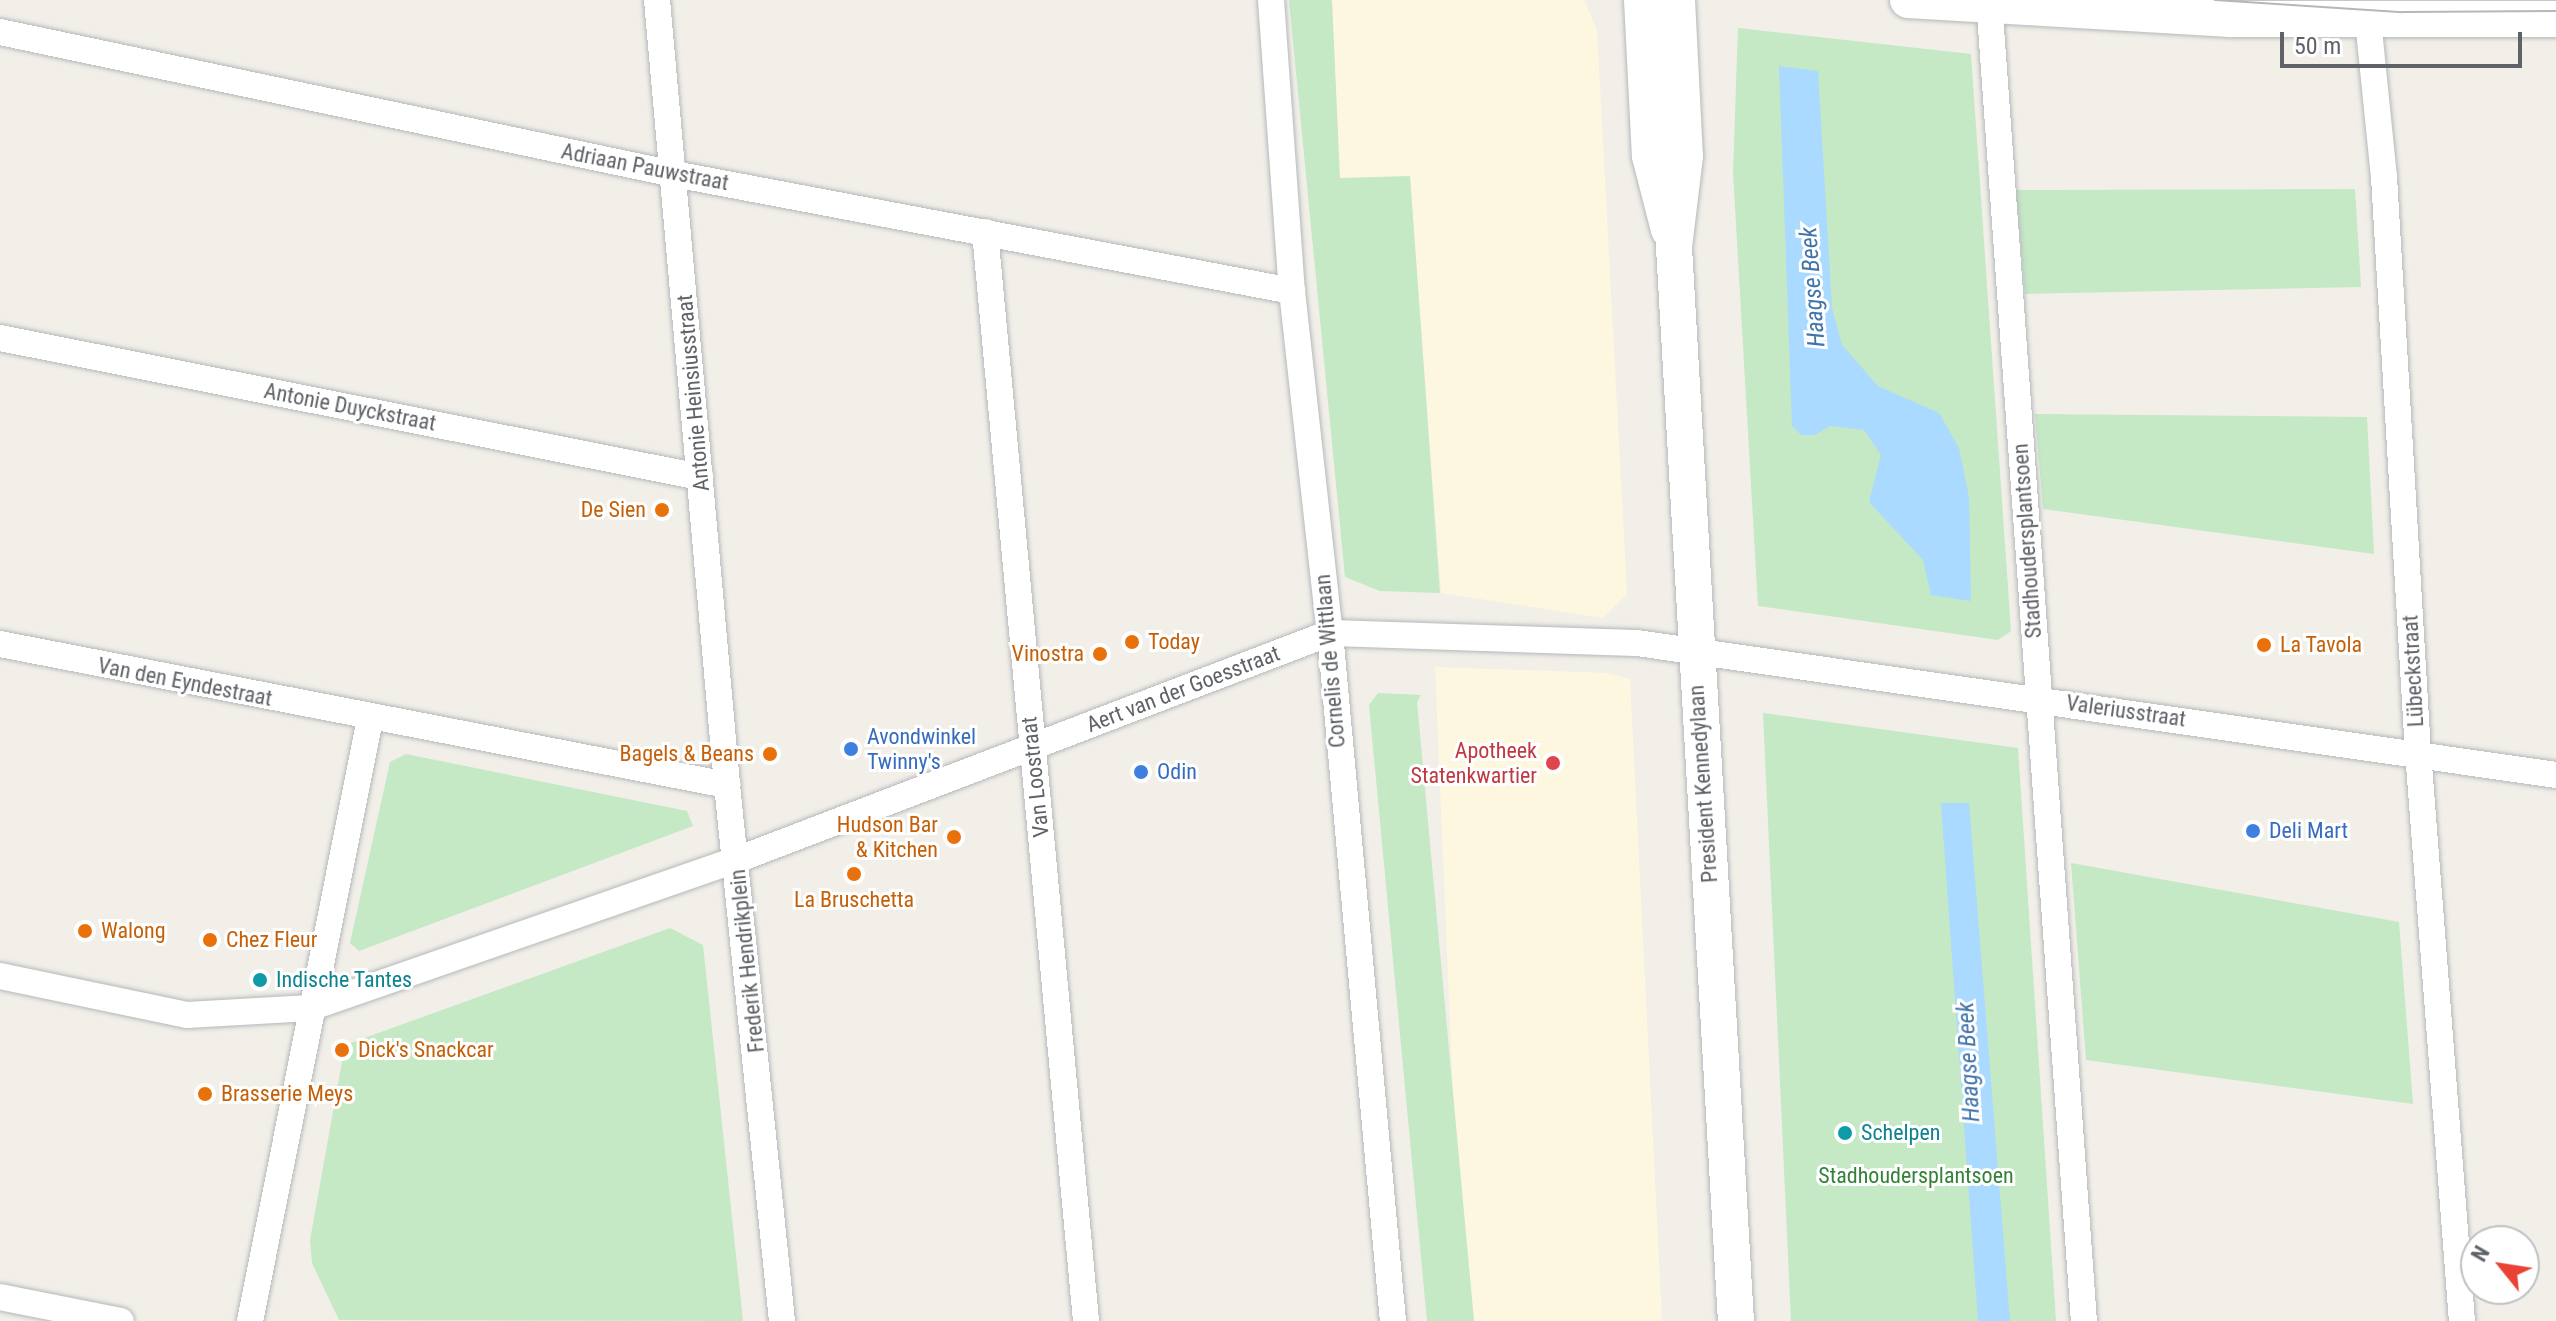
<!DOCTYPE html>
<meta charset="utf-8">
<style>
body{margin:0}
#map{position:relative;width:2556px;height:1321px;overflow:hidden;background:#f1efe8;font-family:"Roboto Condensed",sans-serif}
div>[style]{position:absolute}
.commercial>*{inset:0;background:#fef7e0}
.green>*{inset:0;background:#c5e8c5}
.water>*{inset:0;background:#aadaff}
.roads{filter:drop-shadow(0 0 2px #b5b8bc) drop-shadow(0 0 2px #b5b8bc)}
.street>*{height:26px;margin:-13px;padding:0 13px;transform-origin:13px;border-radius:13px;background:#fff}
.secondary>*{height:36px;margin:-18px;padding:0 18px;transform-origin:18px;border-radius:18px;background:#fff}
.tram>*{height:2px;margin:-1px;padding:0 1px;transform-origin:1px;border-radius:1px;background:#b6b7b8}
.dots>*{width:22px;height:22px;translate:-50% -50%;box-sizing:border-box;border:4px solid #fff;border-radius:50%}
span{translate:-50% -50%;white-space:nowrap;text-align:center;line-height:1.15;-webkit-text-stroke:6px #fff;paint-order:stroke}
.street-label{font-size:22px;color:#5f6368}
.food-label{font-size:22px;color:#c56008}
.right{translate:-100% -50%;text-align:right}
.left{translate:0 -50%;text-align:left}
.shop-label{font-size:22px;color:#366cbe}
.health-label{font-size:22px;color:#be3a42}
.culture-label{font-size:22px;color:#0d838f}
.park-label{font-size:22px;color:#348238}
.water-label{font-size:24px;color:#4174aa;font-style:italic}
.north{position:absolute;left:2460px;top:1225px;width:80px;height:80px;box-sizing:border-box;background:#fff;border:2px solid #bfc1c3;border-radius:50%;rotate:300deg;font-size:22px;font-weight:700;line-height:32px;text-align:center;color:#5f6368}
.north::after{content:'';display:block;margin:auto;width:28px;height:36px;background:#ea4335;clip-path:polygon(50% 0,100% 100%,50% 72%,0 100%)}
.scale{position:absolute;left:2280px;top:32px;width:242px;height:36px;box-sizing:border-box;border:4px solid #5f6368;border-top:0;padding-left:10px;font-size:24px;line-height:28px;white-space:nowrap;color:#5f6368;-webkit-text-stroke:6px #fff;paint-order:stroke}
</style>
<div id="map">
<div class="commercial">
<div style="clip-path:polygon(1332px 0,1584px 0,1597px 30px,1627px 594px,1603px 618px,1441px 593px,1410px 177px,1339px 179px)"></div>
<div style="clip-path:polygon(1435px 667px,1606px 673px,1630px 679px,1662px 1321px,1474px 1321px,1453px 1094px)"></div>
</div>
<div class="green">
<div style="clip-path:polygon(1289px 0,1332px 0,1340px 178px,1410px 176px,1440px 593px,1380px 591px,1345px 577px)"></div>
<div style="clip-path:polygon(1738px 28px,1971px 54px,2011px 631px,1998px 640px,1758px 606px,1733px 172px)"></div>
<div style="clip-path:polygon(2355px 189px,2361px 287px,2025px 294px,2016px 190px)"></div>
<div style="clip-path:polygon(2035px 414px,2367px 417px,2374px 554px,2043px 509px)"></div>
<div style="clip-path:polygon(1378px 693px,1421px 695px,1417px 702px,1474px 1321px,1427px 1321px,1369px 705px)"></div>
<div style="clip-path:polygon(1763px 713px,2018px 748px,2056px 1321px,1791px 1321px)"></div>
<div style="clip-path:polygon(406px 754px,687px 811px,693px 826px,359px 951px,350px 943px,390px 762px)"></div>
<div style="clip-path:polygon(2071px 863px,2399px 922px,2413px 1104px,2086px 1060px)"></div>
<div style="clip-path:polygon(670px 928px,703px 945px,743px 1321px,339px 1320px,312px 1263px,310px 1240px,345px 1045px)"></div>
</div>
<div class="water">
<div style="clip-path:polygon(1779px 66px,1818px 71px,1832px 308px,1842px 345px,1878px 386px,1939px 413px,1959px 448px,1969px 497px,1971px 601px,1931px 595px,1923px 560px,1869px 502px,1881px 455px,1864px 430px,1830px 426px,1815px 435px,1801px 435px,1792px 426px)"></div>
<div style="clip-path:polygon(1941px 803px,1969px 803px,2010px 1321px,1978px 1321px)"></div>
</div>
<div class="roads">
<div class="street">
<div style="left:657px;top:0;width:788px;rotate:84.9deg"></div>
<div style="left:727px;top:785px;width:539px;rotate:84.14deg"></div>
<div style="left:1271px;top:0;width:292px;rotate:85.9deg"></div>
<div style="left:1292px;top:291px;width:344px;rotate:83.7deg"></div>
<div style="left:1330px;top:633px;width:691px;rotate:84.77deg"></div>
<div style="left:1989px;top:0;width:1324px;rotate:85.89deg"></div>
<div style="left:2368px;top:20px;width:158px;rotate:84.2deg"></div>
<div style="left:2384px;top:177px;width:576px;rotate:86.62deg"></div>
<div style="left:2418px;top:752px;width:571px;rotate:85.58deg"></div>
<div style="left:0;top:32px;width:689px;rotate:11.9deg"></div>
<div style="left:674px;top:174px;width:629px;rotate:10.72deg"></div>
<div style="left:985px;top:232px;width:1094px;rotate:84.7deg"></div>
<div style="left:0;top:338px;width:714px;rotate:11.23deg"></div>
<div style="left:0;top:644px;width:741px;rotate:10.98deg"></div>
<div style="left:0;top:976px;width:191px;rotate:11.8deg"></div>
<div style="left:187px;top:1015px;width:123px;rotate:-3.3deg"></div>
<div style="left:310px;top:1008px;width:454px;rotate:-19.2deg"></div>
<div style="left:739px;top:859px;width:633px;rotate:-20.93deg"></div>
<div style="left:1330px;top:633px;width:307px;rotate:1.9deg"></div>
<div style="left:1637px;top:643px;width:928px;rotate:8.17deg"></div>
<div style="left:0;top:1297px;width:123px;rotate:11.2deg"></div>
<div style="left:250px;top:1321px;width:614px;rotate:-78.73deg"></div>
</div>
<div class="secondary">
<div style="left:1642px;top:0;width:156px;rotate:87.1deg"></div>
<div style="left:1650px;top:156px;width:76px;rotate:75.6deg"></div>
<div style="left:1677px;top:0;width:156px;rotate:87.1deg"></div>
<div style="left:1685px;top:156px;width:92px;rotate:96.9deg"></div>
<div style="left:1674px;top:247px;width:1076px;rotate:86.7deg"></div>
<div style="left:1908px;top:0;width:323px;rotate:3.4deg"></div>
<div style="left:2230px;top:19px;width:326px"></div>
</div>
</div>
<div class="tram">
<div style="left:2215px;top:0;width:188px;rotate:3.7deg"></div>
<div style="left:2403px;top:12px;width:153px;rotate:-0.4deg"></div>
</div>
<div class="dots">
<div style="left:662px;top:510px;background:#e8710a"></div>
<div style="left:1132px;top:642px;background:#e8710a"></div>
<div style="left:2264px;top:645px;background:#e8710a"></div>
<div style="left:1100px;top:654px;background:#e8710a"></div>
<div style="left:851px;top:749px;background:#3f7fe0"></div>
<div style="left:770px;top:754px;background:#e8710a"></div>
<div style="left:1553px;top:763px;background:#e0444e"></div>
<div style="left:1141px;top:772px;background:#3f7fe0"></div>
<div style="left:2253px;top:831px;background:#3f7fe0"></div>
<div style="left:954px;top:837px;background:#e8710a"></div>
<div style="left:854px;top:874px;background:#e8710a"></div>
<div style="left:85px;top:931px;background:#e8710a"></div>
<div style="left:210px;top:940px;background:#e8710a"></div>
<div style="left:260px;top:980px;background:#0f9aa8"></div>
<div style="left:342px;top:1050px;background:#e8710a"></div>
<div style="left:205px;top:1094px;background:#e8710a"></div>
<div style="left:1845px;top:1133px;background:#0f9aa8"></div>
</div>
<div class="street-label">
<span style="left:645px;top:167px;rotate:11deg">Adriaan Pauwstraat</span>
<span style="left:693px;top:393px;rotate:-95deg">Antonie Heinsiusstraat</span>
<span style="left:350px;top:407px;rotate:11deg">Antonie Duyckstraat</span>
<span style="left:2027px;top:541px;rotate:-94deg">Stadhoudersplantsoen</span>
<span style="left:1330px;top:661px;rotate:-95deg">Cornelis de Wittlaan</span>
<span style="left:2413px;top:671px;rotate:-93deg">Lübeckstraat</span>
<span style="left:185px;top:682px;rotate:11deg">Van den Eyndestraat</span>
<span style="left:1183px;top:689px;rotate:-21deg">Aert van der Goesstraat</span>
<span style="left:2126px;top:711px;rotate:8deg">Valeriusstraat</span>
<span style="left:1035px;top:777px;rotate:-96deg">Van Loostraat</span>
<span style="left:1703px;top:784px;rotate:-94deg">President Kennedylaan</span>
<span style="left:747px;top:961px;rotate:-96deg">Frederik Hendrikplein</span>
</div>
<div class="food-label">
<span class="right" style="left:646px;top:510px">De Sien</span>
<span class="left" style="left:1148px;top:642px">Today</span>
<span class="left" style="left:2280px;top:645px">La Tavola</span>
<span class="right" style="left:1084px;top:654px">Vinostra</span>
<span class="right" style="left:754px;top:754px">Bagels &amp; Beans</span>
<span class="right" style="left:938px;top:837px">Hudson Bar<br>&amp; Kitchen</span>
<span style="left:854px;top:900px">La Bruschetta</span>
<span class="left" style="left:101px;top:931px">Walong</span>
<span class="left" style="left:226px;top:940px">Chez Fleur</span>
<span class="left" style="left:358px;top:1050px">Dick's Snackcar</span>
<span class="left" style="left:221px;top:1094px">Brasserie Meys</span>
</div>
<div class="shop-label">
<span class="left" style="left:867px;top:749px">Avondwinkel<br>Twinny's</span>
<span class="left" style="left:1157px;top:772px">Odin</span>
<span class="left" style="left:2269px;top:831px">Deli Mart</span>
</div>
<div class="health-label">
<span class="right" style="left:1537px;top:763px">Apotheek<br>Statenkwartier</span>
</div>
<div class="culture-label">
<span class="left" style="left:276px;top:980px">Indische Tantes</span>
<span class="left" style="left:1861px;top:1133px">Schelpen</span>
</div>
<div class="park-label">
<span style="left:1916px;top:1176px">Stadhoudersplantsoen</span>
</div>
<div class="water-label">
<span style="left:1813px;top:287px;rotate:-94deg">Haagse Beek</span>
<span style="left:1969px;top:1062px;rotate:-93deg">Haagse Beek</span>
</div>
<div class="north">N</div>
<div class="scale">50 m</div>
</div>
